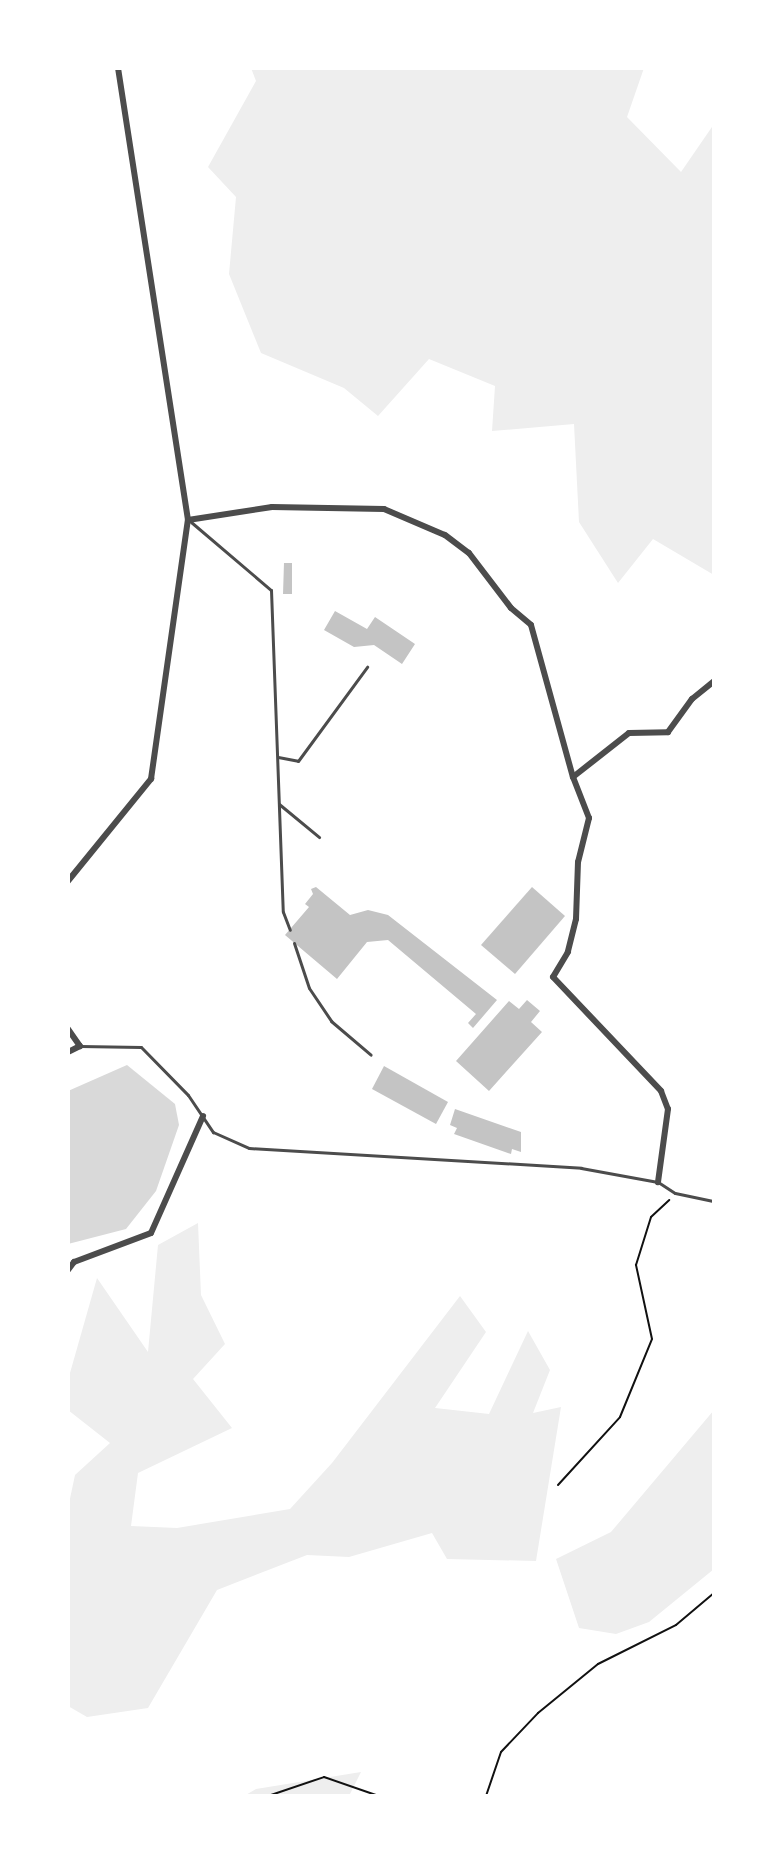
<!DOCTYPE html>
<style>
body{margin:0}
#map{position:relative;width:782px;height:1864px;overflow:hidden;background:#fff;font-family:"Fira Sans Condensed",sans-serif}
div>[style]{position:absolute}
.green>*{inset:0;background:#eee}
.water>*{inset:0;background:#d9d9d9}
.building>*{inset:0;background:#c4c4c4}
.path>*{height:2px;margin:-1px;padding:0 1px;transform-origin:1px;border-radius:1px;background:#111}
.service>*{height:3px;margin:-1.5px;padding:0 1.5px;transform-origin:1.5px;border-radius:1.5px;background:#4c4c4c}
.minor>*{height:6px;margin:-3px;padding:0 3px;transform-origin:3px;border-radius:3px;background:#4c4c4c}
span{translate:-50% -50%;white-space:nowrap;text-align:center;line-height:1.15;-webkit-text-stroke:8px #fff;paint-order:stroke}
.frame{position:absolute;inset:0;border:70px solid #fff;pointer-events:none}
</style>
<div id="map">
<div class="green">
<div style="clip-path:polygon(251px 68px,644px 68px,627px 117px,681px 172px,714px 124px,714px 575px,653px 539px,618px 583px,579px 522px,574px 424px,492px 431px,495px 386px,429px 359px,378px 416px,344px 388px,261px 353px,229px 274px,236px 197px,208px 167px,256px 81px)"></div>
<div style="clip-path:polygon(198px 1223px,201px 1295px,225px 1344px,193px 1379px,232px 1428px,138px 1473px,131px 1526px,177px 1528px,290px 1509px,332px 1463px,460px 1296px,486px 1332px,435px 1408px,489px 1414px,528px 1331px,550px 1370px,533px 1413px,561px 1407px,536px 1561px,447px 1559px,432px 1533px,349px 1557px,307px 1555px,217px 1590px,148px 1708px,87px 1717px,68px 1706px,68px 1508px,75px 1475px,110px 1443px,68px 1410px,68px 1380px,97px 1278px,148px 1352px,158px 1245px)"></div>
<div style="clip-path:polygon(714px 1410px,714px 1569px,649px 1622px,616px 1634px,579px 1628px,556px 1559px,611px 1532px)"></div>
<div style="clip-path:polygon(361px 1772px,349px 1796px,244px 1796px,256px 1789px)"></div>
</div>
<div class="water">
<div style="clip-path:polygon(127px 1065px,175px 1104px,179px 1125px,156px 1191px,126px 1229px,68px 1244px,68px 1091px)"></div>
</div>
<div class="building">
<div style="clip-path:polygon(284px 563px,292px 563px,292px 594px,283px 594px)"></div>
<div style="clip-path:polygon(335px 611px,367px 629px,375px 617px,415px 644px,402px 664px,374px 645px,354px 647px,324px 630px)"></div>
<div style="clip-path:polygon(316px 887px,350px 915px,368px 910px,388px 915px,497px 1000px,473px 1028px,468px 1023px,476px 1014px,388px 940px,367px 942px,337px 979px,285px 935px,309px 907px,305px 904px,313px 894px,311px 889px)"></div>
<div style="clip-path:polygon(532px 887px,565px 916px,515px 974px,481px 945px)"></div>
<div style="clip-path:polygon(527px 1000px,540px 1011px,531px 1022px,542px 1032px,489px 1091px,456px 1061px,509px 1001px,519px 1009px)"></div>
<div style="clip-path:polygon(384px 1066px,448px 1102px,436px 1124px,372px 1089px)"></div>
<div style="clip-path:polygon(455px 1109px,521px 1132px,521px 1152px,512px 1149px,511px 1154px,454px 1134px,457px 1128px,450px 1125px)"></div>
</div>
<div class="path">
<div style="left:558px;top:1485px;width:92px;rotate:-47.6deg"></div>
<div style="left:620px;top:1417px;width:84px;rotate:-67.7deg"></div>
<div style="left:652px;top:1339px;width:76px;rotate:-102.2deg"></div>
<div style="left:636px;top:1265px;width:50px;rotate:-72.6deg"></div>
<div style="left:651px;top:1217px;width:25px;rotate:-43deg"></div>
<div style="left:268px;top:1796px;width:59px;rotate:-18.7deg"></div>
<div style="left:324px;top:1777px;width:58px;rotate:19.1deg"></div>
<div style="left:486px;top:1796px;width:46px;rotate:-71.2deg"></div>
<div style="left:501px;top:1752px;width:54px;rotate:-46.5deg"></div>
<div style="left:538px;top:1713px;width:77px;rotate:-39.2deg"></div>
<div style="left:598px;top:1664px;width:87px;rotate:-26.6deg"></div>
<div style="left:676px;top:1625px;width:50px;rotate:-40.1deg"></div>
</div>
<div class="service">
<div style="left:191px;top:522px;width:105px;rotate:40.4deg"></div>
<div style="left:271px;top:590px;width:322px;rotate:87.9deg"></div>
<div style="left:283px;top:912px;width:19px;rotate:69deg"></div>
<div style="left:278px;top:757px;width:20px;rotate:11deg"></div>
<div style="left:298px;top:761px;width:117px;rotate:-53.7deg"></div>
<div style="left:279px;top:804px;width:52px;rotate:39.5deg"></div>
<div style="left:294px;top:943px;width:47px;rotate:71.6deg"></div>
<div style="left:309px;top:988px;width:40px;rotate:56deg"></div>
<div style="left:331px;top:1021px;width:52px;rotate:40.4deg"></div>
<div style="left:80px;top:1046px;width:61px;rotate:0.9deg"></div>
<div style="left:141px;top:1047px;width:67px;rotate:45.6deg"></div>
<div style="left:188px;top:1095px;width:45px;rotate:56deg"></div>
<div style="left:213px;top:1132px;width:39px;rotate:24deg"></div>
<div style="left:249px;top:1148px;width:333px;rotate:3.4deg"></div>
<div style="left:581px;top:1168px;width:78px;rotate:10.3deg"></div>
<div style="left:658px;top:1182px;width:20px;rotate:33deg"></div>
<div style="left:675px;top:1193px;width:40px;rotate:12deg"></div>
</div>
<div class="minor">
<div style="left:188px;top:520px;width:85px;rotate:-8.8deg"></div>
<div style="left:272px;top:507px;width:112px;rotate:1deg"></div>
<div style="left:384px;top:509px;width:66px;rotate:23.1deg"></div>
<div style="left:445px;top:535px;width:30px;rotate:37deg"></div>
<div style="left:469px;top:553px;width:69px;rotate:52.6deg"></div>
<div style="left:511px;top:608px;width:26px;rotate:40deg"></div>
<div style="left:531px;top:625px;width:158px;rotate:74.6deg"></div>
<div style="left:573px;top:777px;width:44px;rotate:68.7deg"></div>
<div style="left:589px;top:818px;width:45px;rotate:104deg"></div>
<div style="left:578px;top:862px;width:57px;rotate:92deg"></div>
<div style="left:576px;top:919px;width:34px;rotate:104deg"></div>
<div style="left:568px;top:952px;width:29px;rotate:121deg"></div>
<div style="left:553px;top:977px;width:157px;rotate:46.5deg"></div>
<div style="left:661px;top:1091px;width:19px;rotate:69deg"></div>
<div style="left:668px;top:1109px;width:74px;rotate:97.8deg"></div>
<div style="left:573px;top:777px;width:71px;rotate:-38.2deg"></div>
<div style="left:629px;top:733px;width:39px;rotate:-1deg"></div>
<div style="left:668px;top:732px;width:41px;rotate:-54deg"></div>
<div style="left:692px;top:699px;width:28px;rotate:-39deg"></div>
<div style="left:68px;top:881px;width:132px;rotate:-50.9deg"></div>
<div style="left:151px;top:779px;width:262px;rotate:-81.9deg"></div>
<div style="left:188px;top:520px;width:457px;rotate:-98.8deg"></div>
<div style="left:68px;top:1029px;width:21px;rotate:55deg"></div>
<div style="left:80px;top:1046px;width:13px;rotate:153deg"></div>
<div style="left:68px;top:1270px;width:10px;rotate:-53deg"></div>
<div style="left:74px;top:1262px;width:82px;rotate:-20.6deg"></div>
<div style="left:151px;top:1233px;width:128px;rotate:-66deg"></div>
</div>
<div class="frame"></div>
</div>
